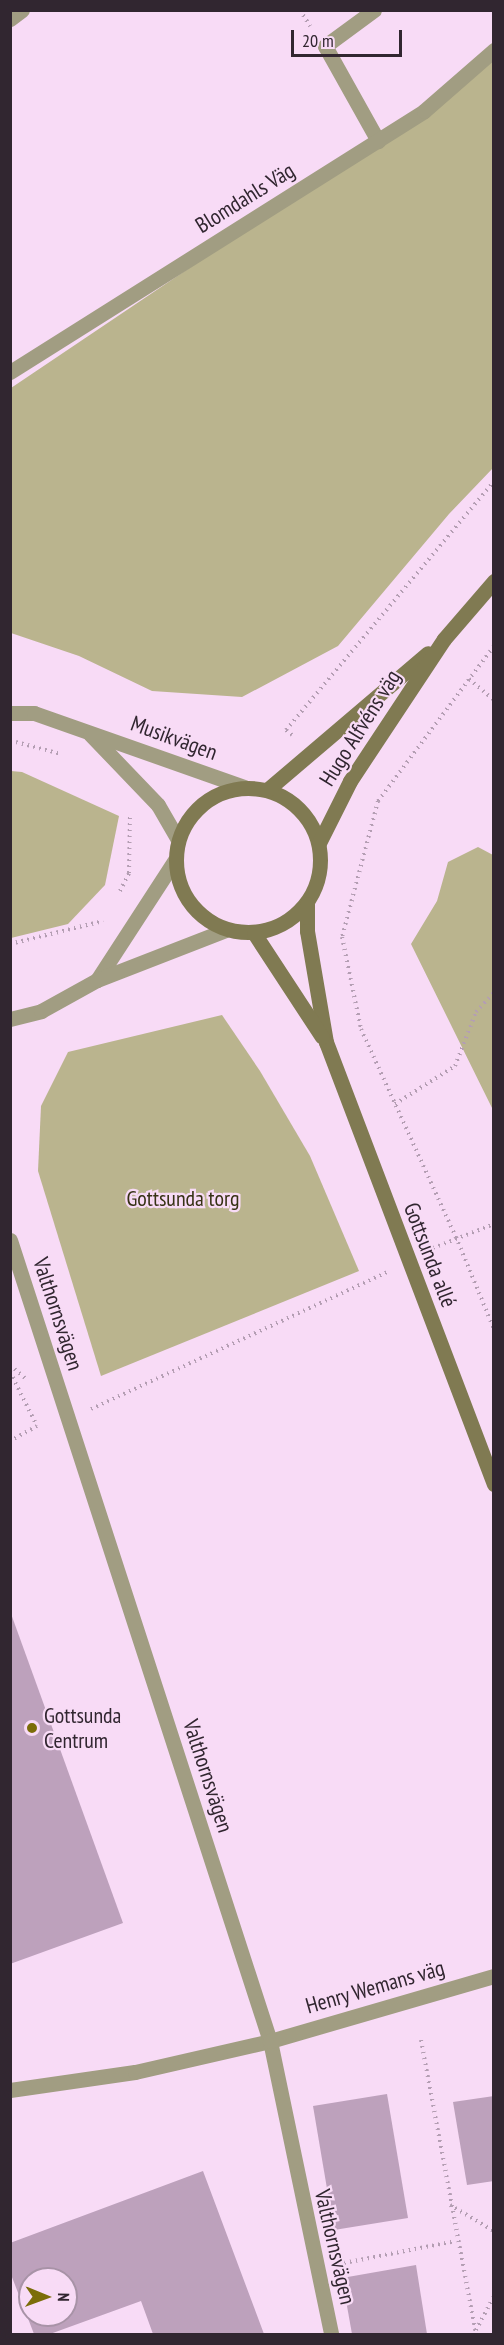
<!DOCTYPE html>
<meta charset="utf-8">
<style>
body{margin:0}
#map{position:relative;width:504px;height:2345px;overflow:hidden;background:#f8dbf6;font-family:"PT Sans Narrow",sans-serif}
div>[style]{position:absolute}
.green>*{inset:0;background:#bab48e}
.building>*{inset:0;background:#bda1bc}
.path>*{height:4px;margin-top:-2px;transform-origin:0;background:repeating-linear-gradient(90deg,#b49eb3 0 1.5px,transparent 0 6px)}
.lane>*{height:15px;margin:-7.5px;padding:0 7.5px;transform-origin:7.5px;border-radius:7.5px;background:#a19d82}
.street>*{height:15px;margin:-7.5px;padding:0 7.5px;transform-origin:7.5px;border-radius:7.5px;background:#a19d82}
.secondary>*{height:15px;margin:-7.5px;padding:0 7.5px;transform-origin:7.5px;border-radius:7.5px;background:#807a52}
.secondary>.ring{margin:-7.5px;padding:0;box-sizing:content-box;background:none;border:15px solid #807a52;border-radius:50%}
.dots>*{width:16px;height:16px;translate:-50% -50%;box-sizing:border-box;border:3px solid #f8dbf6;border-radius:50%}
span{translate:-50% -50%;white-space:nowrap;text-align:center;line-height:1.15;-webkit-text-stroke:4.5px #f8dbf6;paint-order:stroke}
.street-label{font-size:22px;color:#312630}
.park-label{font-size:22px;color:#363114}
.poi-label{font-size:22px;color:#312630}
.left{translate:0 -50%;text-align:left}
.frame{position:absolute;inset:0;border:12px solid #312630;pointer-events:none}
.north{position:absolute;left:18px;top:2267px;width:60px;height:60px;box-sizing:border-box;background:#f8dbf6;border:2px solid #a893a7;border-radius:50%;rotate:91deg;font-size:16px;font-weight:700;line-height:24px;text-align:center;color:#312630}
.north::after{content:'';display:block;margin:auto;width:21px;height:27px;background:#7b6d09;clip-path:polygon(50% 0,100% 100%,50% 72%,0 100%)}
.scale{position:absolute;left:291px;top:30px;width:111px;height:27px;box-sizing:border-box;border:3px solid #312630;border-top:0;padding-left:8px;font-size:18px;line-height:21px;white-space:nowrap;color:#312630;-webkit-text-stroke:4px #f8dbf6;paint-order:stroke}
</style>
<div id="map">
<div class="green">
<div style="clip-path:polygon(493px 50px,493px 468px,449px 514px,338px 646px,242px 697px,152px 691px,79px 656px,11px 633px,11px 388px,378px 141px)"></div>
<div style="clip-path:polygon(11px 771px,22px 772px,119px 816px,105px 885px,68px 924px,11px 938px)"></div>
<div style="clip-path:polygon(478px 847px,493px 855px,493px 1110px,411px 944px,437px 901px,448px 862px)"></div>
<div style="clip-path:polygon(222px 1015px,260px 1071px,310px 1156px,359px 1271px,101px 1376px,38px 1171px,41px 1106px,68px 1052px)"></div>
</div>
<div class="building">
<div style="clip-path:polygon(10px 1611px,123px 1923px,10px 1964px)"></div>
<div style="clip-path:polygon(387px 2094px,408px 2218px,334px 2230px,313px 2106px)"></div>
<div style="clip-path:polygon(494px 2096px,494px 2181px,467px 2185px,453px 2102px)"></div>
<div style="clip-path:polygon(evenodd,203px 2171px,264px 2334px,153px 2334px,141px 2301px,50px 2334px,34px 2334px,10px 2272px,10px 2243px,203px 2171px,30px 2279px,66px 2279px,66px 2315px,30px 2315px,30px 2279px)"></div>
<div style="clip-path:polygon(416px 2265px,427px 2334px,352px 2334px,342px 2278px)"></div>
</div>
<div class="path">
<div style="left:300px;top:10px;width:19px;rotate:58deg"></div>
<div style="left:494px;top:646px;width:194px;rotate:126.8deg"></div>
<div style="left:378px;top:801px;width:141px;rotate:104.8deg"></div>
<div style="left:342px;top:937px;width:94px;rotate:78.3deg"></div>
<div style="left:361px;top:1029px;width:229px;rotate:65.5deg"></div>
<div style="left:456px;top:1237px;width:100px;rotate:67.6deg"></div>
<div style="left:469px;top:679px;width:33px;rotate:40deg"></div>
<div style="left:292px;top:735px;width:8px;rotate:-140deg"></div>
<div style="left:286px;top:730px;width:324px;rotate:-50.1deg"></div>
<div style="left:16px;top:742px;width:47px;rotate:14.9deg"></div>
<div style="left:120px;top:891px;width:20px;rotate:-63deg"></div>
<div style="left:129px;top:873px;width:56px;rotate:-89deg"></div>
<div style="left:10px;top:944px;width:96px;rotate:-13.9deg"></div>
<div style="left:395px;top:1104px;width:71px;rotate:-32.3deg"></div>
<div style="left:455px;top:1066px;width:58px;rotate:-68.7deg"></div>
<div style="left:476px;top:1012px;width:26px;rotate:-47deg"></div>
<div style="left:433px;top:1248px;width:66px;rotate:-21.5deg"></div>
<div style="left:10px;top:1365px;width:21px;rotate:41deg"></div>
<div style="left:10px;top:1372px;width:60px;rotate:63.4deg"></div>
<div style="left:37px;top:1426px;width:31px;rotate:151deg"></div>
<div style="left:91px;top:1409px;width:326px;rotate:-24.8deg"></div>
<div style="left:421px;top:2040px;width:299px;rotate:79.4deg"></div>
<div style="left:450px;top:2205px;width:51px;rotate:30.6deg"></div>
<div style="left:344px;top:2263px;width:114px;rotate:-11.1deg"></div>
<div style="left:476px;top:2330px;width:38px;rotate:-62deg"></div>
</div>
<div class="lane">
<div style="left:374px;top:10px;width:61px;rotate:143.7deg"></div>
<div style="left:325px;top:46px;width:109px;rotate:60.8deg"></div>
<div style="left:10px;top:19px;width:15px;rotate:-37deg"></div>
<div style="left:10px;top:2090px;width:126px;rotate:-8.2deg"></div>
<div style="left:135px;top:2072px;width:139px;rotate:-12.9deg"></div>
</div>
<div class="street">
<div style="left:10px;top:372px;width:489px;rotate:-32.2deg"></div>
<div style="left:424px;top:111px;width:93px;rotate:-41.1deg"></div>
<div style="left:10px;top:713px;width:24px"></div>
<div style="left:34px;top:713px;width:223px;rotate:19.4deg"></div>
<div style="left:90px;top:734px;width:98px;rotate:46.2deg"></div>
<div style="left:158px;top:805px;width:39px;rotate:60deg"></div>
<div style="left:97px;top:980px;width:143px;rotate:-57deg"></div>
<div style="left:10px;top:1019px;width:32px;rotate:-14deg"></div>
<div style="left:41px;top:1011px;width:64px;rotate:-29deg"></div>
<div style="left:97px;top:980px;width:138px;rotate:-21.2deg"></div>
<div style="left:10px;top:1240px;width:842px;rotate:72.02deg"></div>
<div style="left:270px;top:2041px;width:299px;rotate:78.2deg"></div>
<div style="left:270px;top:2041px;width:233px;rotate:-16.2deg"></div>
</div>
<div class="secondary">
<div class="ring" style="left:176px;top:788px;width:129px;height:129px"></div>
<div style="left:267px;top:790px;width:211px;rotate:-40.4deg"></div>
<div style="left:319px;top:843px;width:69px;rotate:-63.4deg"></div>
<div style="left:350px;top:781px;width:170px;rotate:-56.5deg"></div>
<div style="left:444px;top:639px;width:77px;rotate:-49.2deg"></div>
<div style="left:307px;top:904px;width:27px;rotate:90deg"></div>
<div style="left:307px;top:931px;width:113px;rotate:80.3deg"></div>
<div style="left:326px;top:1042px;width:473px;rotate:69.2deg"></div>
<div style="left:254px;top:933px;width:124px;rotate:56.8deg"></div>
</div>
<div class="dots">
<div style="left:32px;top:1728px;background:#7b6d09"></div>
</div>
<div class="street-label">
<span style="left:245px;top:198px;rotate:-32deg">Blomdahls Väg</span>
<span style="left:360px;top:728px;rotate:-58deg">Hugo Alfvéns väg</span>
<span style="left:174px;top:738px;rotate:20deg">Musikvägen</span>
<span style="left:430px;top:1255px;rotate:69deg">Gottsunda allé</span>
<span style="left:58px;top:1314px;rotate:72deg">Valthornsvägen</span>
<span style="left:208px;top:1776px;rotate:72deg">Valthornsvägen</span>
<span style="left:375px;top:1987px;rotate:-16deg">Henry Wemans väg</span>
<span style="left:335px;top:2247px;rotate:77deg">Valthornsvägen</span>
</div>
<div class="park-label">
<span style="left:183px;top:1199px">Gottsunda torg</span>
</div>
<div class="poi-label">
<span class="left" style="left:44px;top:1728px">Gottsunda<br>Centrum</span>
</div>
<div class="frame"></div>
<div class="north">N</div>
<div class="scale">20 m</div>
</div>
